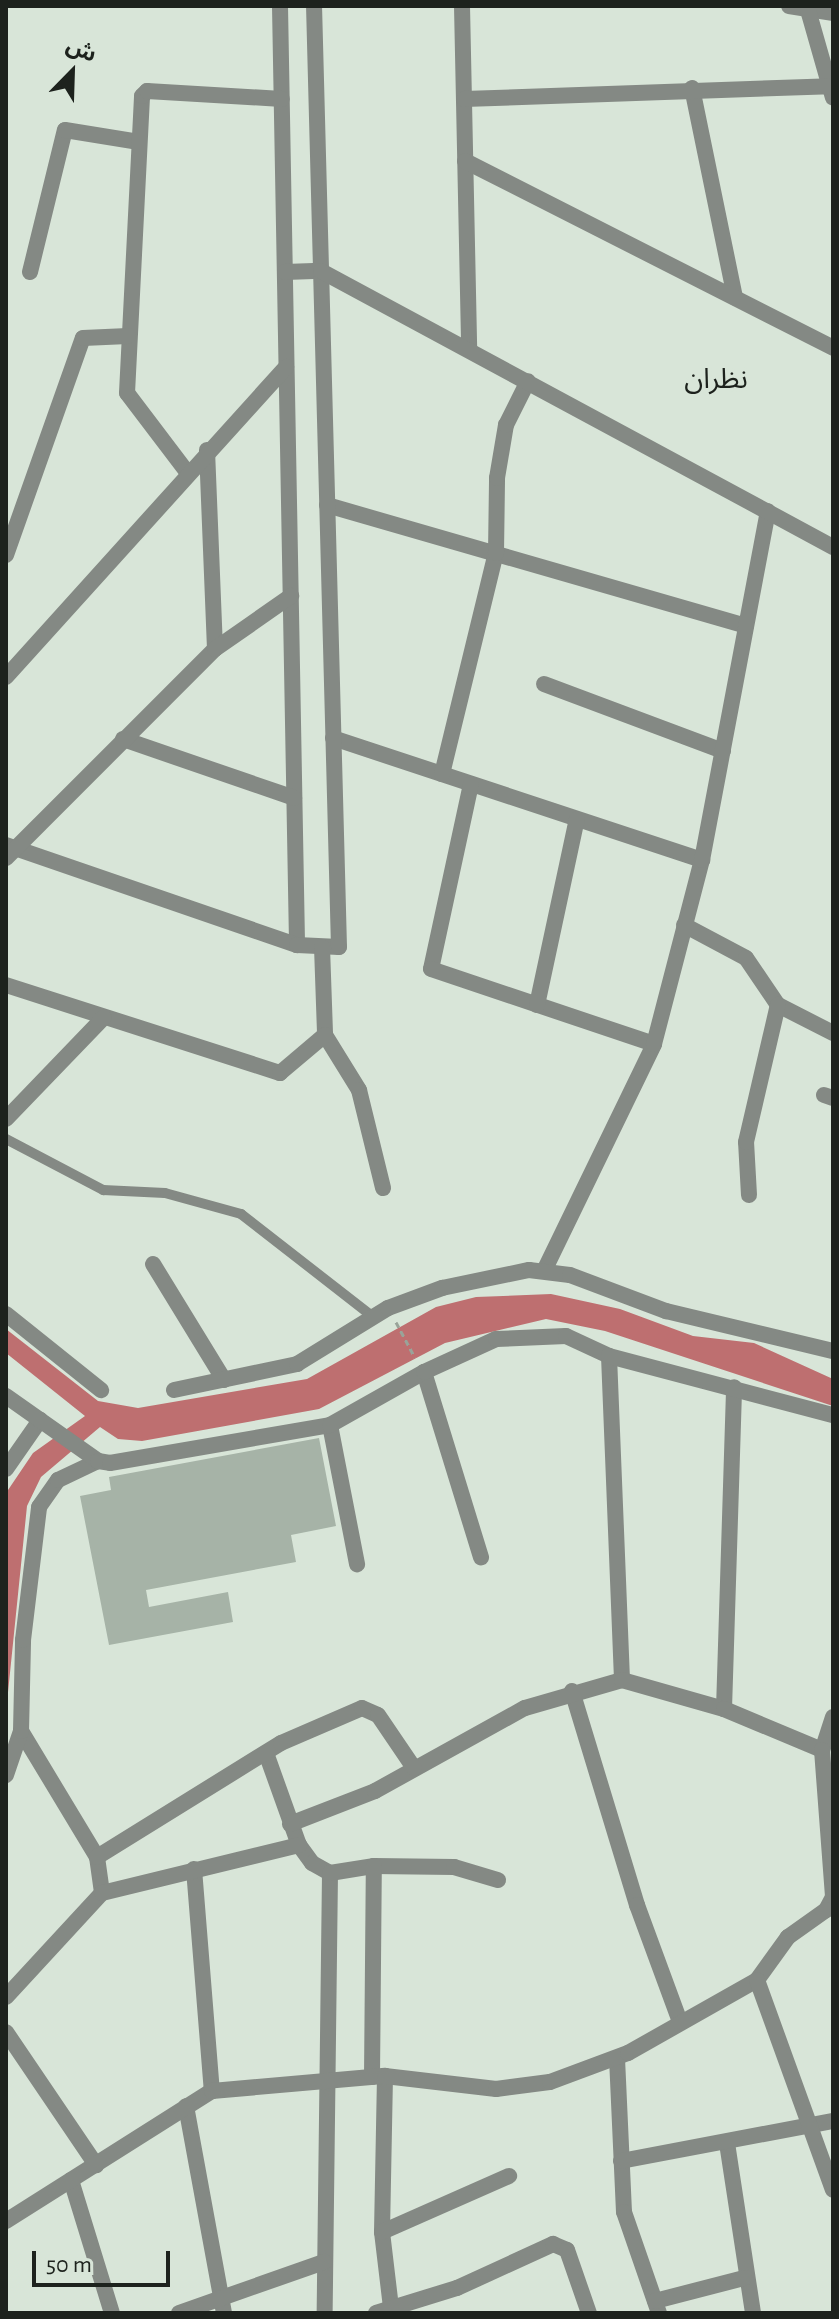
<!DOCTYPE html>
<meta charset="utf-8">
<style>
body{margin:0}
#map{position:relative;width:839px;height:2319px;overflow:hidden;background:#d8e5d8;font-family:"Alegreya Sans","Noto Sans Arabic",sans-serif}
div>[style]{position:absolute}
.water>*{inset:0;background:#be6f70}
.building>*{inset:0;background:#a6b3a7}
.path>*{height:3px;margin-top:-1.5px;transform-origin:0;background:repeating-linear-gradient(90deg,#99a399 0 6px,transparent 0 10px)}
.service>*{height:10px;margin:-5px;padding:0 5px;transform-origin:5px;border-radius:5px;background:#848984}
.minor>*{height:16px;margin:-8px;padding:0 8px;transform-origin:8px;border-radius:8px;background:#848984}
.tertiary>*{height:16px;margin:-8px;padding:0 8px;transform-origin:8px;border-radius:8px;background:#848984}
span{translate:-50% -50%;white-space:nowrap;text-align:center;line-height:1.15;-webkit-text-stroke:7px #d8e5d8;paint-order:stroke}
.quarter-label{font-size:28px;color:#1d221d}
.frame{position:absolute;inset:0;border:8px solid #1d221d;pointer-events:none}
.north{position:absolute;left:32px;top:32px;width:80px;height:80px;-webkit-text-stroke:6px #d8e5d8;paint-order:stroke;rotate:23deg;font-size:22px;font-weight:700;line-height:32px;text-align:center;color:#1d221d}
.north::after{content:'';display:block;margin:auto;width:28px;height:36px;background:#1d221d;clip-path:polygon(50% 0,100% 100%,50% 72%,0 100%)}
.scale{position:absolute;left:32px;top:2251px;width:138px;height:36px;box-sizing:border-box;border:4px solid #1d221d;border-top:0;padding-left:10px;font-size:24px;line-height:28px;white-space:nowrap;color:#1d221d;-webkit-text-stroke:6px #d8e5d8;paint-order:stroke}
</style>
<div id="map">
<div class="water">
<div style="clip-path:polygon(551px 1294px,620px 1309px,693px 1336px,754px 1343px,833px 1379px,833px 1406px,605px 1331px,546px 1319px,445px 1343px,319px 1409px,142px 1441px,118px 1439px,100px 1427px,41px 1477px,27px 1506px,6px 1712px,6px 1493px,33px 1453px,85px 1416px,6px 1353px,6px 1329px,98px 1401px,138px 1408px,307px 1379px,436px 1307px,476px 1297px)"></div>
</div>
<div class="building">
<div style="clip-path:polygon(319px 1438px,336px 1526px,291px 1535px,296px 1562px,146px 1590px,149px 1607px,228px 1592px,233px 1622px,109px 1645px,80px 1496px,111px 1490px,109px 1477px)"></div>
</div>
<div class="path">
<div style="left:396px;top:1322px;width:40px;rotate:62deg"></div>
</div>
<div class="service">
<div style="left:6px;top:1139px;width:110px;rotate:27.7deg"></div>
<div style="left:103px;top:1190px;width:62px;rotate:2.8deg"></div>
<div style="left:165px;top:1193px;width:79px;rotate:15.4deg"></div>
<div style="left:241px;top:1214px;width:166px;rotate:37.9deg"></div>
</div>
<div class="minor">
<div style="left:280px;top:6px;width:939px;rotate:88.96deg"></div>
<div style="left:462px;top:6px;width:343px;rotate:88.8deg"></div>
<div style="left:789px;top:6px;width:45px;rotate:9deg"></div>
<div style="left:808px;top:10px;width:91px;rotate:74.1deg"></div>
<div style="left:692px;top:88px;width:214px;rotate:78.4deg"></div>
<div style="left:464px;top:99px;width:366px;rotate:-2deg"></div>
<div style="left:465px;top:161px;width:413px;rotate:26.9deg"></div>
<div style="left:30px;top:272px;width:146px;rotate:-76.2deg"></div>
<div style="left:65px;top:130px;width:75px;rotate:9.2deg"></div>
<div style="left:285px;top:272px;width:36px;rotate:-2deg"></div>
<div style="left:207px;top:450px;width:199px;rotate:87.7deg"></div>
<div style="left:187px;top:472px;width:99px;rotate:-127.2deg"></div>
<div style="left:127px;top:393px;width:297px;rotate:-87.1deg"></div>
<div style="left:142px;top:96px;width:7px;rotate:-45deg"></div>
<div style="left:147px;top:91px;width:135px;rotate:3.4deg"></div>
<div style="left:327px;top:505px;width:436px;rotate:16.1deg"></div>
<div style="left:6px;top:555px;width:230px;rotate:-70.5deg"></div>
<div style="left:83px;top:338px;width:45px;rotate:-2.5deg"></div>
<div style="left:6px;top:677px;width:418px;rotate:-47.9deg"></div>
<div style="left:544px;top:684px;width:191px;rotate:20.5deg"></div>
<div style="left:333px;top:738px;width:389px;rotate:18.3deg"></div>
<div style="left:123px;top:739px;width:181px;rotate:19deg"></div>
<div style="left:442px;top:774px;width:228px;rotate:-76.3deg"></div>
<div style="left:496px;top:553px;width:75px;rotate:-89.2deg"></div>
<div style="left:497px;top:478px;width:54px;rotate:-80.4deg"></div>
<div style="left:506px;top:425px;width:49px;rotate:-63.4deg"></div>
<div style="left:471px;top:784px;width:189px;rotate:102.2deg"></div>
<div style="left:431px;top:969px;width:235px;rotate:18.6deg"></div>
<div style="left:6px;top:845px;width:308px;rotate:19deg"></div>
<div style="left:297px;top:945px;width:42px;rotate:2.7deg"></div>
<div style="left:339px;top:947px;width:941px;rotate:-91.52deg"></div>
<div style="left:6px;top:858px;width:296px;rotate:-45deg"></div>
<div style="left:215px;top:649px;width:93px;rotate:-34.9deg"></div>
<div style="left:684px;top:925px;width:70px;rotate:28deg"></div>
<div style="left:746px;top:958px;width:57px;rotate:55.8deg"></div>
<div style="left:778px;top:1005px;width:62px;rotate:27deg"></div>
<div style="left:322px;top:947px;width:88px;rotate:88deg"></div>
<div style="left:325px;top:1035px;width:65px;rotate:58.3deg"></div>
<div style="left:359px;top:1090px;width:101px;rotate:76.2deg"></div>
<div style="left:6px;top:985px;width:288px;rotate:17.8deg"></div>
<div style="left:280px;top:1073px;width:59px;rotate:-40.2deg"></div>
<div style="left:537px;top:1005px;width:190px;rotate:-77.9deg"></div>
<div style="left:824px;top:1095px;width:9px;rotate:18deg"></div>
<div style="left:6px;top:1119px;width:141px;rotate:-46.1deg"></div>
<div style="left:749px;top:1195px;width:53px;rotate:-93.2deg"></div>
<div style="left:746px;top:1142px;width:141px;rotate:-76.9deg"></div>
<div style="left:153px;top:1264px;width:136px;rotate:58.5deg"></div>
<div style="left:544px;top:1271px;width:252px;rotate:-64.1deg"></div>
<div style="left:654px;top:1044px;width:190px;rotate:-75.4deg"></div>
<div style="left:702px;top:860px;width:355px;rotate:-79.3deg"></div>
<div style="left:6px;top:1314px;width:122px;rotate:38.7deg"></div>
<div style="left:609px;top:1356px;width:324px;rotate:87.7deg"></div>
<div style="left:424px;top:1372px;width:194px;rotate:72.9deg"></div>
<div style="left:174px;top:1390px;width:126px;rotate:-11.9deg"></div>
<div style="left:297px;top:1364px;width:107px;rotate:-31.6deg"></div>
<div style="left:388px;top:1308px;width:58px;rotate:-20.3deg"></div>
<div style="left:442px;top:1288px;width:89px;rotate:-11.7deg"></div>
<div style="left:529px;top:1270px;width:41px;rotate:7deg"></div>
<div style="left:570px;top:1275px;width:103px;rotate:20.6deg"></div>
<div style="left:666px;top:1311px;width:172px;rotate:13.5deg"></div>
<div style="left:330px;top:1425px;width:142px;rotate:79deg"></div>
<div style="left:6px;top:1469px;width:60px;rotate:-55.2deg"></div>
<div style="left:572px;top:1691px;width:224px;rotate:73.1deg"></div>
<div style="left:637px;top:1905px;width:125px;rotate:69.8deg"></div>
<div style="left:724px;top:1709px;width:322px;rotate:-88.2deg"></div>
<div style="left:21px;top:1731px;width:147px;rotate:58.9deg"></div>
<div style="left:97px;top:1857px;width:36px;rotate:82deg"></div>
<div style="left:266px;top:1753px;width:98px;rotate:70.3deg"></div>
<div style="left:299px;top:1845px;width:22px;rotate:54deg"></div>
<div style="left:312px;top:1863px;width:21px;rotate:29deg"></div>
<div style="left:330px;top:1873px;width:440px;rotate:90.7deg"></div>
<div style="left:6px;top:1775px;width:46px;rotate:-71.2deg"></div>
<div style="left:21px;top:1731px;width:91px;rotate:-88.7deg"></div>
<div style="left:23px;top:1640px;width:134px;rotate:-83.1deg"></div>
<div style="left:39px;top:1507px;width:33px;rotate:-55deg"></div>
<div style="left:58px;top:1480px;width:44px;rotate:-25.4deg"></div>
<div style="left:290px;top:1824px;width:91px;rotate:-21.2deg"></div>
<div style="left:375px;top:1791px;width:171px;rotate:-29deg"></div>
<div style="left:525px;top:1708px;width:101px;rotate:-16.1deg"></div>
<div style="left:622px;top:1680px;width:106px;rotate:15.9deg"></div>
<div style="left:724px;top:1709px;width:106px;rotate:22.7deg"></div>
<div style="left:97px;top:1857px;width:216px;rotate:-31.8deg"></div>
<div style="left:281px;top:1743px;width:88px;rotate:-23.4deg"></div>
<div style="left:362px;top:1708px;width:17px;rotate:24deg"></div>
<div style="left:378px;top:1715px;width:64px;rotate:55.8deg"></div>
<div style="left:194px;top:1869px;width:223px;rotate:85.4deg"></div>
<div style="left:330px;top:1873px;width:45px;rotate:-9deg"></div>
<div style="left:374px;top:1866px;width:80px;rotate:0.7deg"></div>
<div style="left:454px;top:1867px;width:46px;rotate:16.5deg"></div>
<div style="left:6px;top:1997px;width:142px;rotate:-47.3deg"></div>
<div style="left:102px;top:1893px;width:203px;rotate:-13.7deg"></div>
<div style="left:6px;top:2032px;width:161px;rotate:55.9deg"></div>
<div style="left:617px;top:2058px;width:154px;rotate:87.4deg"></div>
<div style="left:624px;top:2212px;width:107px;rotate:70.9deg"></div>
<div style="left:385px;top:2076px;width:156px;rotate:91.1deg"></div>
<div style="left:382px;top:2232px;width:77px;rotate:83.2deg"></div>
<div style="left:372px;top:2077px;width:211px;rotate:-89.5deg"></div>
<div style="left:186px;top:2106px;width:210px;rotate:79.6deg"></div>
<div style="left:727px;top:2143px;width:172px;rotate:81.3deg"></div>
<div style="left:621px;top:2161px;width:216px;rotate:-10.7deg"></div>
<div style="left:71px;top:2180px;width:139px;rotate:72.9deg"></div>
<div style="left:6px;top:2221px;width:244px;rotate:-32.3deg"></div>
<div style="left:212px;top:2091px;width:174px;rotate:-5deg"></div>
<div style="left:385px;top:2076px;width:112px;rotate:6.7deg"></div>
<div style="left:496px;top:2089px;width:54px;rotate:-7.4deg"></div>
<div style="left:550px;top:2082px;width:83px;rotate:-20.4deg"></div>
<div style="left:628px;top:2053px;width:148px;rotate:-29.5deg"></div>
<div style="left:382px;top:2232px;width:139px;rotate:-23.8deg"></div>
<div style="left:655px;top:2301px;width:92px;rotate:-14.5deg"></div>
<div style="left:179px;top:2313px;width:154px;rotate:-19.4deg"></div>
<div style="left:376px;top:2313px;width:85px;rotate:-17.2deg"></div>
<div style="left:457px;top:2288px;width:106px;rotate:-24.6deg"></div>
<div style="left:553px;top:2244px;width:15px;rotate:23deg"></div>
<div style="left:567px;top:2250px;width:67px;rotate:70.8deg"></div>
</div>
<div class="tertiary">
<div style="left:321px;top:271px;width:582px;rotate:28.33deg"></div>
<div style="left:6px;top:1396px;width:113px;rotate:35.2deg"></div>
<div style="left:98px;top:1461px;width:12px;rotate:9deg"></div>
<div style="left:110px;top:1463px;width:223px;rotate:-9.8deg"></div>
<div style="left:330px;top:1425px;width:108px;rotate:-29.4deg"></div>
<div style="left:424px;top:1372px;width:79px;rotate:-24.6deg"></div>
<div style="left:496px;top:1339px;width:70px;rotate:-2.5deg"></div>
<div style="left:566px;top:1336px;width:47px;rotate:24.9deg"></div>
<div style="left:609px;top:1356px;width:232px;rotate:14.8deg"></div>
<div style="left:833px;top:1717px;width:35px;rotate:108deg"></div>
<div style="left:822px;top:1750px;width:147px;rotate:85.7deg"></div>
<div style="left:833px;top:1897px;width:15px;rotate:118deg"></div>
<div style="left:826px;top:1910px;width:47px;rotate:144.6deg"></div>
<div style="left:788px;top:1937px;width:53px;rotate:125.8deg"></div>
<div style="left:757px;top:1980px;width:223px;rotate:70.1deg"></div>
</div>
<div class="quarter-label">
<span style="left:716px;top:380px">نظران</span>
</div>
<div class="frame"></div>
<div class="north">ش</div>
<div class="scale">50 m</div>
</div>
